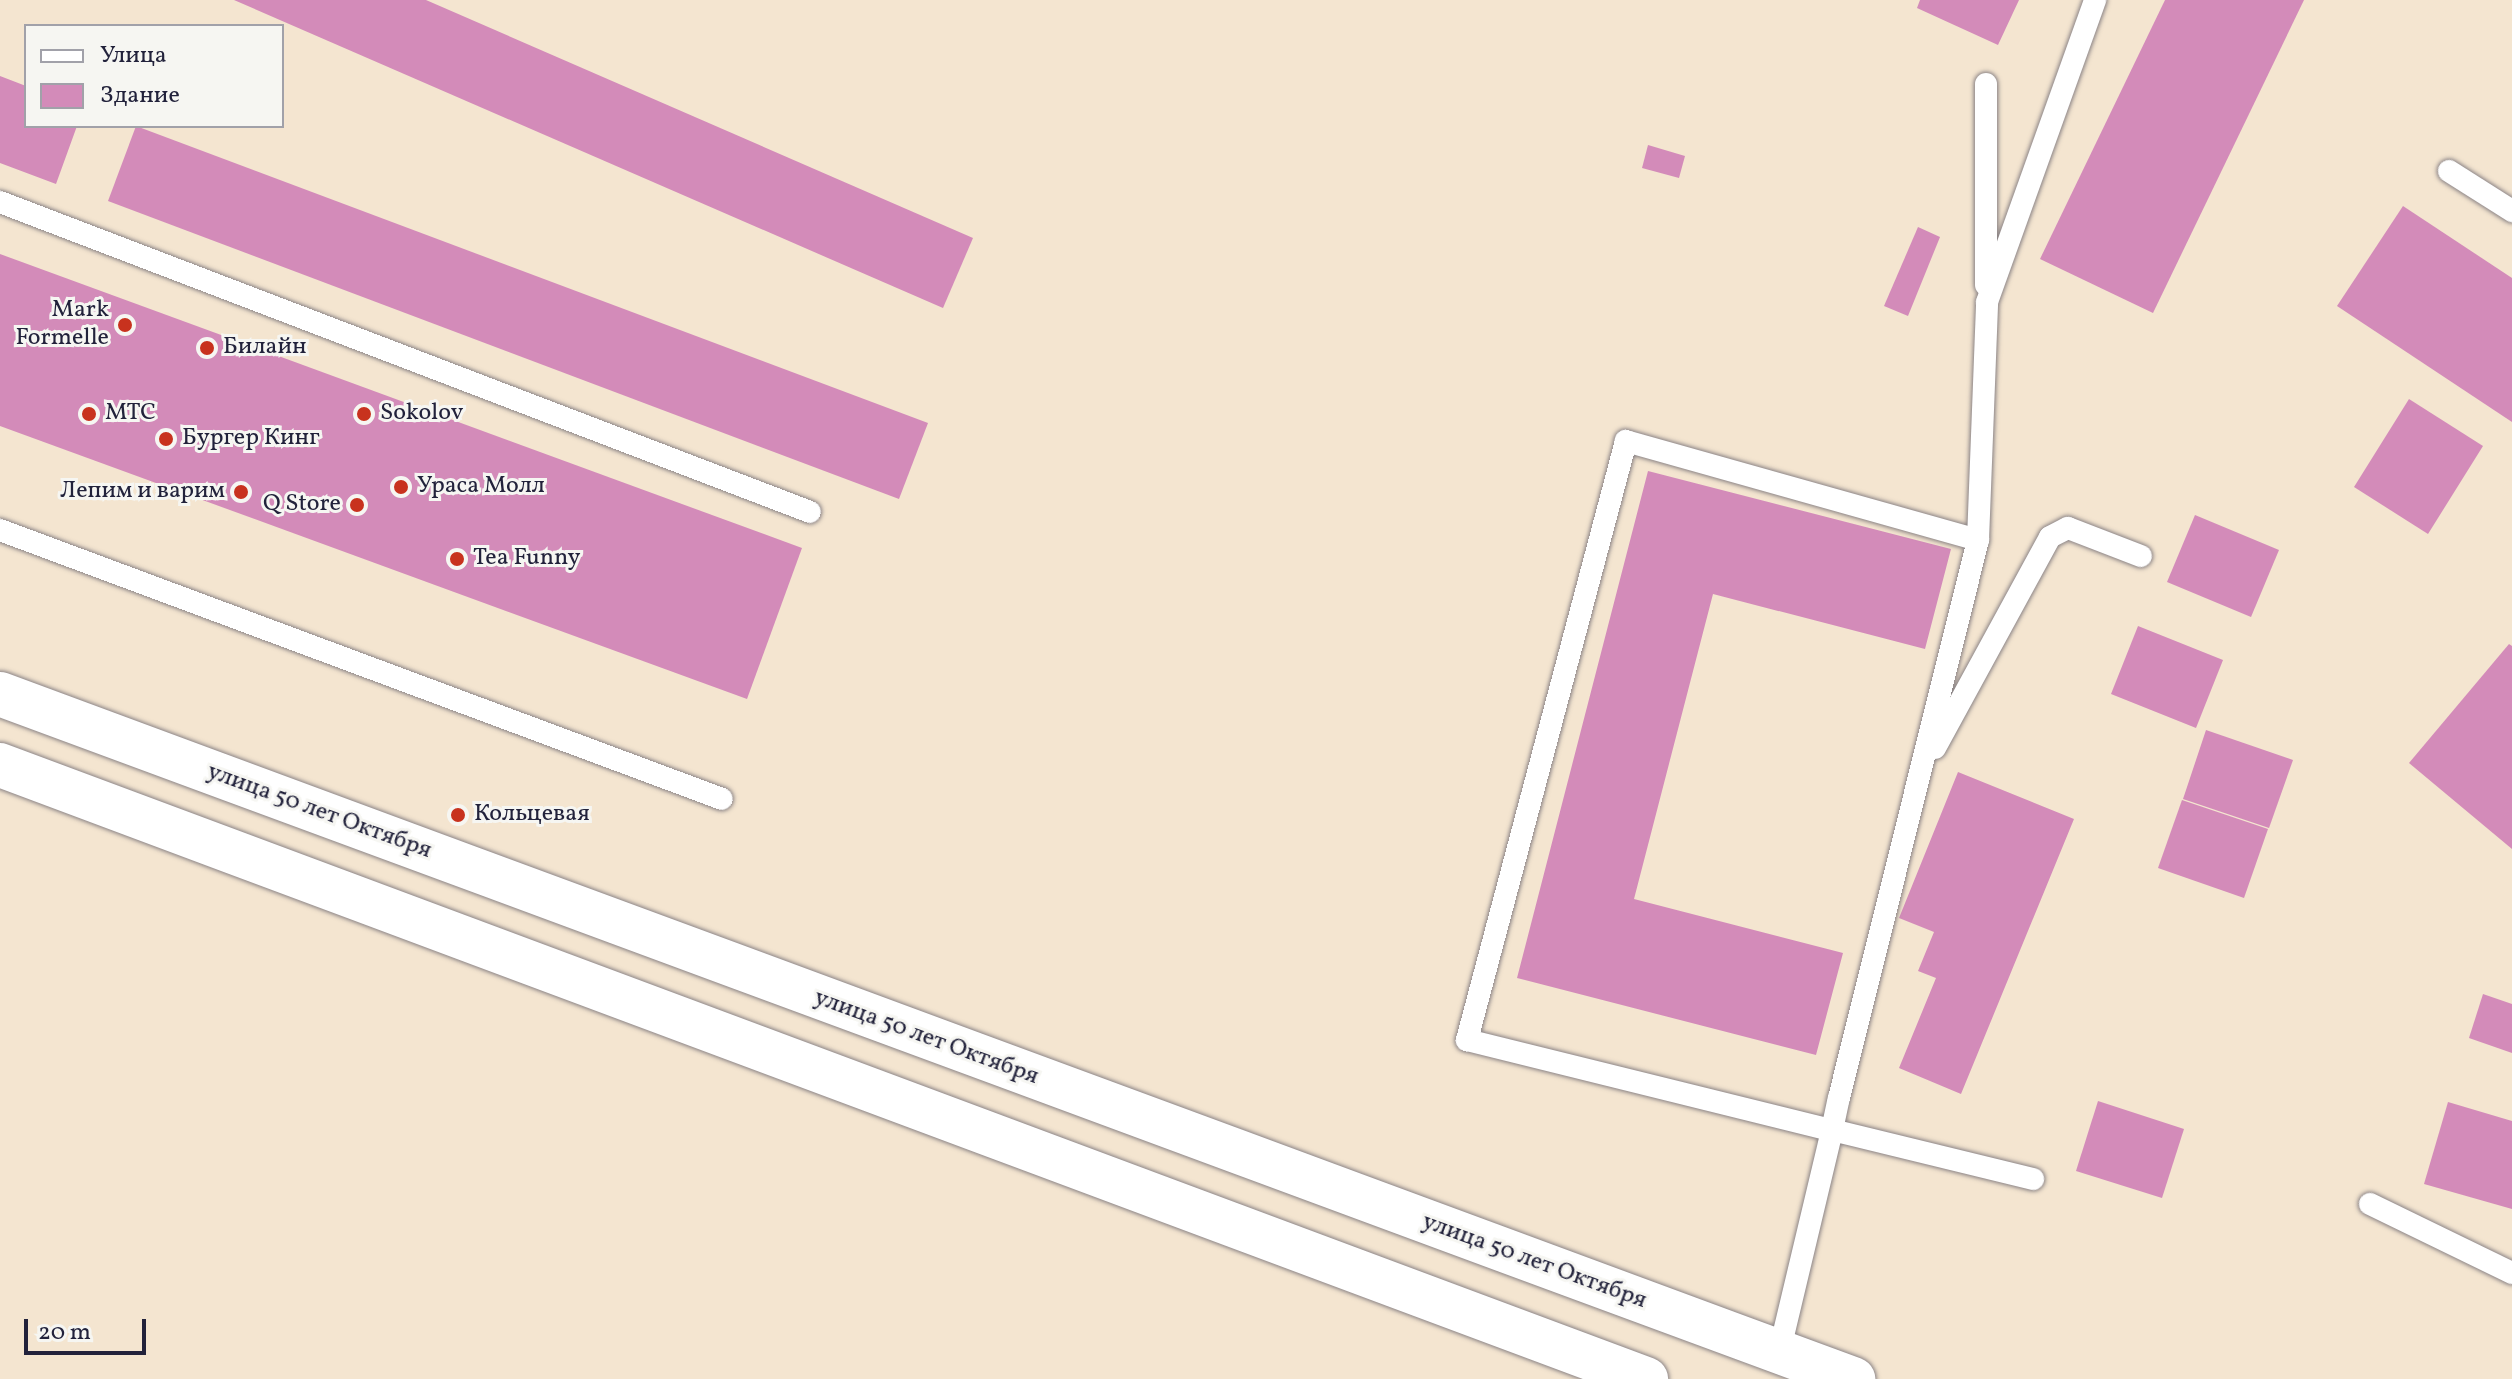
<!DOCTYPE html>
<meta charset="utf-8">
<style>
body{margin:0}
#map{position:relative;width:2512px;height:1379px;overflow:hidden;background:#f4e5d0;font-family:Vollkorn,serif}
div>[style]{position:absolute}
.building>*{inset:0;background:#d38bb9}
.roads{filter:drop-shadow(0 0 2px #8b8486) drop-shadow(0 0 2px #8b8486)}
.service>*{height:22px;margin:-11px;padding:0 11px;transform-origin:11px;border-radius:11px;background:#fff}
.primary>*{height:44px;margin:-22px;padding:0 22px;transform-origin:22px;border-radius:22px;background:#fff}
.dots>*{width:22px;height:22px;translate:-50% -50%;box-sizing:border-box;border:4px solid #f6f6f2;border-radius:50%}
span{translate:-50% -50%;white-space:nowrap;text-align:center;line-height:1.15;-webkit-text-stroke:6px #f6f6f2;paint-order:stroke}
.poi-label{font-size:24px;color:#22223b}
.right{translate:-100% -50%;text-align:right}
.left{translate:0 -50%;text-align:left}
.street-label{font-size:24px;color:#22223b}
.legend{position:absolute;left:24px;top:24px;width:260px;height:104px;box-sizing:border-box;background:#f6f6f2;border:2px solid #a1a1a9;margin:0;padding:10px 14px;list-style:none;font-size:24px;color:#22223b}
.legend li{display:flex;align-items:center;gap:16px;height:40px}
.legend b{width:40px;border:2px solid #a1a1a9}
.scale{position:absolute;left:24px;top:1319px;width:122px;height:36px;box-sizing:border-box;border:4px solid #22223b;border-top:0;padding-left:10px;font-size:24px;line-height:28px;white-space:nowrap;color:#22223b;-webkit-text-stroke:6px #f6f6f2;paint-order:stroke}
</style>
<div id="map">
<div class="building">
<div style="clip-path:polygon(234px 0,426px 0,973px 238px,943px 308px)"></div>
<div style="clip-path:polygon(1920px 0,2019px 0,1998px 45px,1917px 8px)"></div>
<div style="clip-path:polygon(2165px 0,2304px 0,2153px 313px,2040px 259px)"></div>
<div style="clip-path:polygon(0 76px,26px 86px,26px 126px,77px 126px,56px 184px,0 163px)"></div>
<div style="clip-path:polygon(136px 126px,928px 423px,899px 499px,108px 201px)"></div>
<div style="clip-path:polygon(1648px 145px,1685px 156px,1679px 178px,1642px 168px)"></div>
<div style="clip-path:polygon(2403px 206px,2512px 278px,2512px 422px,2337px 306px)"></div>
<div style="clip-path:polygon(1918px 227px,1940px 237px,1908px 316px,1884px 306px)"></div>
<div style="clip-path:polygon(0 254px,802px 548px,747px 699px,0 426px)"></div>
<div style="clip-path:polygon(2409px 399px,2483px 446px,2428px 534px,2354px 487px)"></div>
<div style="clip-path:polygon(1648px 471px,1951px 549px,1925px 649px,1713px 594px,1634px 899px,1843px 953px,1816px 1055px,1517px 978px)"></div>
<div style="clip-path:polygon(2195px 515px,2279px 550px,2251px 617px,2167px 582px)"></div>
<div style="clip-path:polygon(2138px 626px,2223px 660px,2196px 728px,2111px 694px)"></div>
<div style="clip-path:polygon(2509px 644px,2512px 646px,2512px 849px,2409px 763px)"></div>
<div style="clip-path:polygon(2206px 730px,2293px 760px,2269px 828px,2183px 799px)"></div>
<div style="clip-path:polygon(1958px 772px,2074px 819px,1961px 1094px,1899px 1068px,1936px 978px,1918px 971px,1934px 932px,1899px 918px)"></div>
<div style="clip-path:polygon(2182px 800px,2268px 829px,2244px 898px,2158px 868px)"></div>
<div style="clip-path:polygon(2483px 994px,2512px 1004px,2512px 1053px,2469px 1038px)"></div>
<div style="clip-path:polygon(2098px 1101px,2184px 1129px,2162px 1198px,2076px 1171px)"></div>
<div style="clip-path:polygon(2448px 1102px,2512px 1121px,2512px 1209px,2424px 1184px)"></div>
</div>
<div class="roads">
<div class="service">
<div style="left:1986px;top:84px;width:201px;rotate:90deg"></div>
<div style="left:2449px;top:171px;width:75px;rotate:32.4deg"></div>
<div style="left:0;top:202px;width:867px;rotate:20.94deg"></div>
<div style="left:0;top:530px;width:770px;rotate:20.43deg"></div>
<div style="left:1978px;top:540px;width:238px;rotate:-87.8deg"></div>
<div style="left:1987px;top:302px;width:321px;rotate:-70.3deg"></div>
<div style="left:1935px;top:748px;width:240px;rotate:-61.4deg"></div>
<div style="left:2050px;top:537px;width:20px;rotate:-27deg"></div>
<div style="left:2068px;top:528px;width:78px;rotate:21deg"></div>
<div style="left:2370px;top:1204px;width:158px;rotate:25.9deg"></div>
<div style="left:1779px;top:1353px;width:229px;rotate:-76.6deg"></div>
<div style="left:1832px;top:1130px;width:33px;rotate:-78deg"></div>
<div style="left:1839px;top:1098px;width:575px;rotate:-76.01deg"></div>
<div style="left:1978px;top:540px;width:366px;rotate:-164.3deg"></div>
<div style="left:1626px;top:441px;width:620px;rotate:104.87deg"></div>
<div style="left:1467px;top:1040px;width:376px;rotate:13.9deg"></div>
<div style="left:1832px;top:1130px;width:207px;rotate:13.7deg"></div>
</div>
<div class="primary">
<div style="left:0;top:694px;width:1976px;rotate:20.29deg"></div>
<div style="left:0;top:765px;width:1757px;rotate:20.46deg"></div>
</div>
</div>
<div class="dots">
<div style="left:125px;top:325px;background:#c8321e"></div>
<div style="left:207px;top:348px;background:#c8321e"></div>
<div style="left:89px;top:414px;background:#c8321e"></div>
<div style="left:364px;top:414px;background:#c8321e"></div>
<div style="left:166px;top:439px;background:#c8321e"></div>
<div style="left:401px;top:487px;background:#c8321e"></div>
<div style="left:241px;top:492px;background:#c8321e"></div>
<div style="left:357px;top:505px;background:#c8321e"></div>
<div style="left:457px;top:559px;background:#c8321e"></div>
<div style="left:458px;top:815px;background:#c8321e"></div>
</div>
<div class="poi-label">
<span class="right" style="left:109px;top:325px">Mark<br>Formelle</span>
<span class="left" style="left:223px;top:348px">Билайн</span>
<span class="left" style="left:105px;top:414px">МТС</span>
<span class="left" style="left:380px;top:414px">Sokolov</span>
<span class="left" style="left:182px;top:439px">Бургер Кинг</span>
<span class="left" style="left:417px;top:487px">Ураса Молл</span>
<span class="right" style="left:225px;top:492px">Лепим и варим</span>
<span class="right" style="left:341px;top:505px">Q Store</span>
<span class="left" style="left:473px;top:559px">Tea Funny</span>
<span class="left" style="left:474px;top:815px">Кольцевая</span>
</div>
<div class="street-label">
<span style="left:319px;top:812px;rotate:20deg">улица 50 лет Октября</span>
<span style="left:926px;top:1038px;rotate:20deg">улица 50 лет Октября</span>
<span style="left:1534px;top:1262px;rotate:20deg">улица 50 лет Октября</span>
</div>
<ul class="legend">
<li><b style="height:10px;background:#fff"></b>Улица</li>
<li><b style="height:22px;background:#d38bb9"></b>Здание</li>
</ul>
<div class="scale">20 m</div>
</div>
